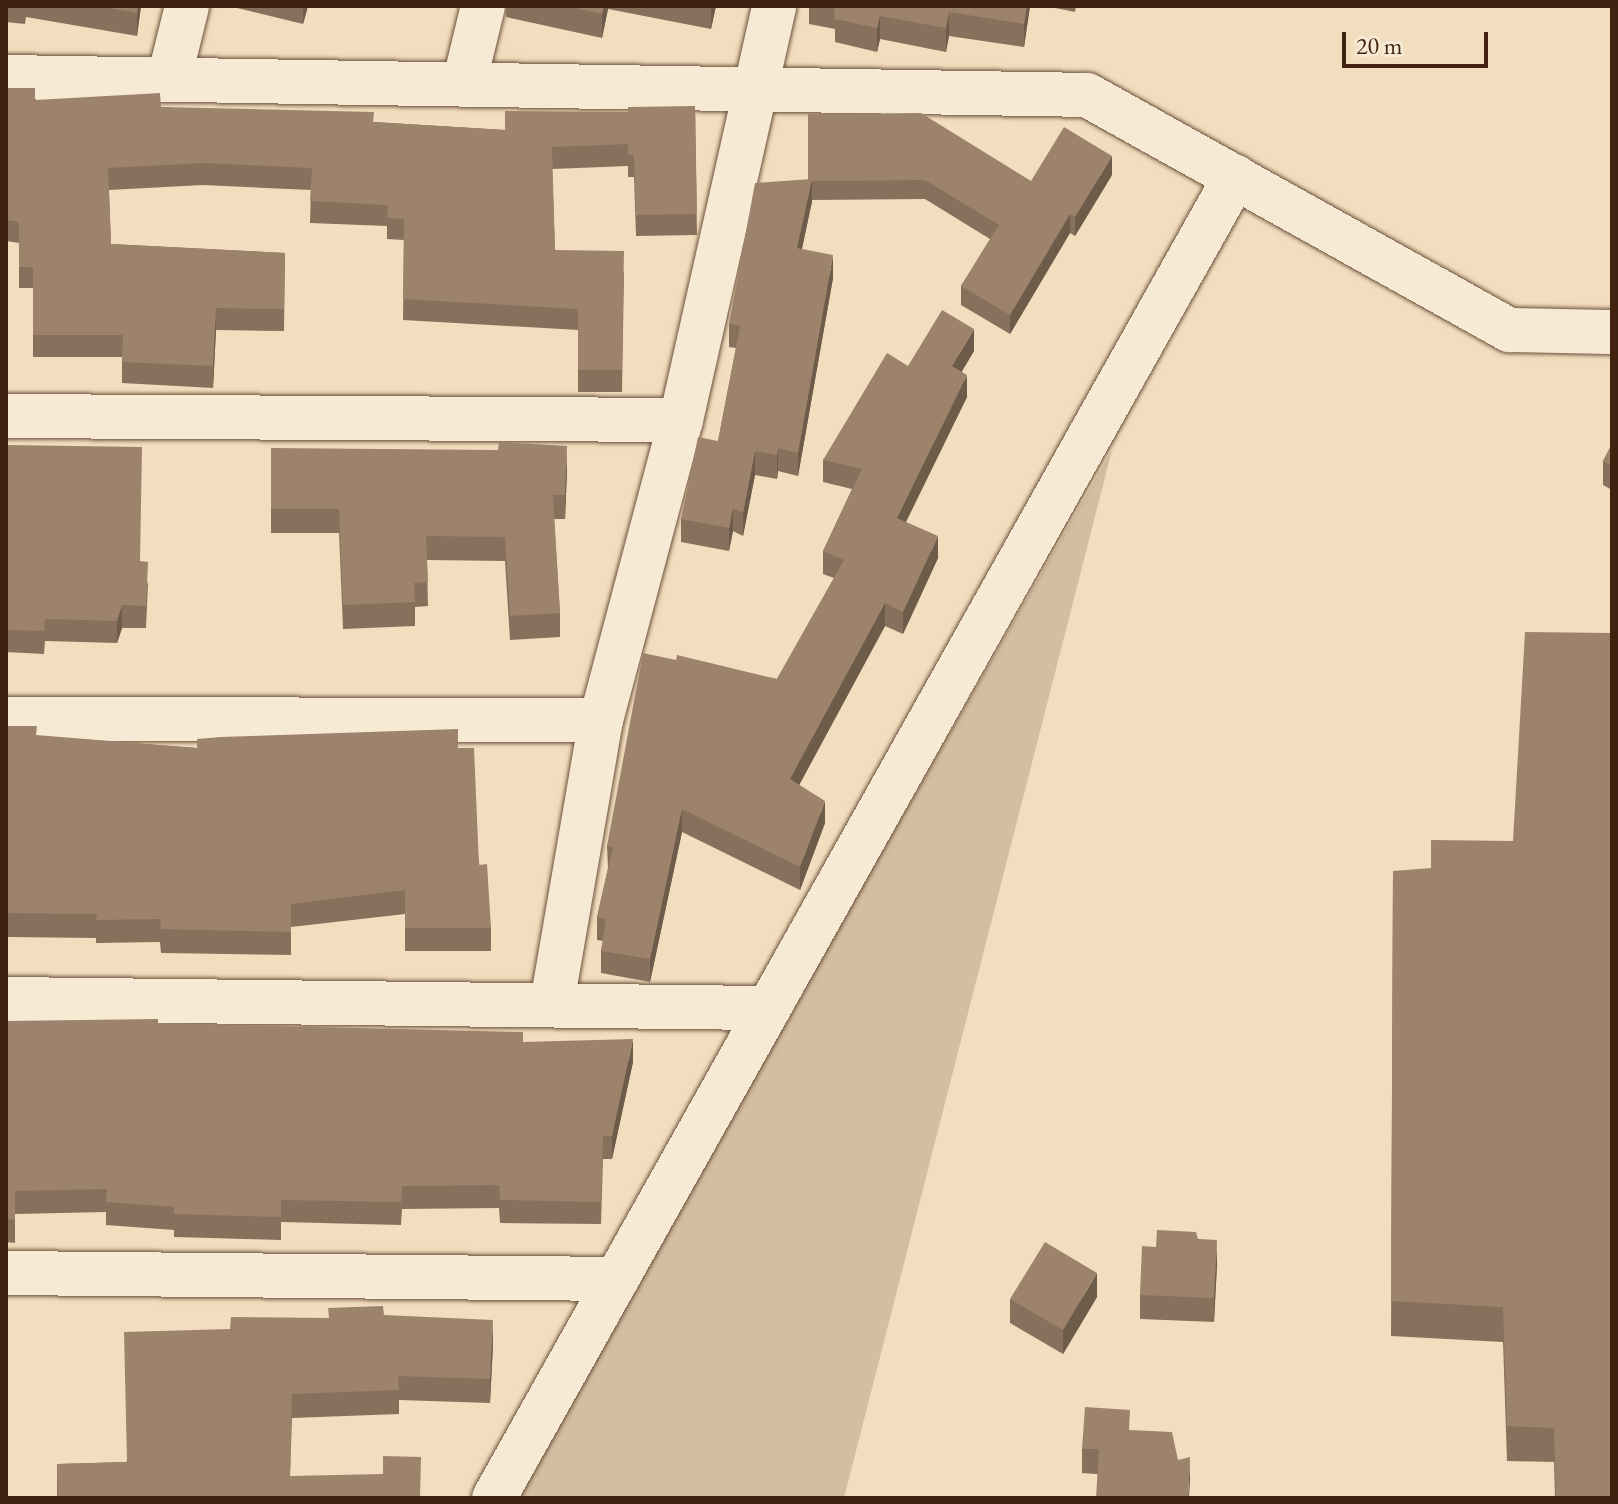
<!DOCTYPE html>
<style>
body{margin:0}
#map{position:relative;width:1618px;height:1504px;overflow:hidden;background:#f2debf;font-family:"EB Garamond",serif}
div>[style]{position:absolute}
.green>*{inset:0;background:#d4bea1}
.roads{filter:drop-shadow(0 0 2px #6d503b) drop-shadow(0 0 2px #6d503b)}
.minor>*{height:44px;margin:-22px;padding:0 22px;transform-origin:22px;border-radius:22px;background:#f7ead5}
.wall>*{inset:0;background:#87715c}
.shaded-wall>*{inset:0;background:#6e5c4b}
.building>*{inset:0;background:#9d836b}
span{translate:-50% -50%;white-space:nowrap;text-align:center;line-height:1.15;-webkit-text-stroke:6px #f7ead5;paint-order:stroke}
.frame{position:absolute;inset:0;border:8px solid #41210f;pointer-events:none}
.scale{position:absolute;left:1342px;top:32px;width:146px;height:36px;box-sizing:border-box;border:4px solid #41210f;border-top:0;padding-left:10px;font-size:24px;line-height:28px;white-space:nowrap;color:#41210f;-webkit-text-stroke:6px #f7ead5;paint-order:stroke}
</style>
<div id="map">
<div class="green">
<div style="clip-path:polygon(1112px 450px,844px 1498px,512px 1498px)"></div>
</div>
<div class="roads">
<div class="minor">
<div style="left:6px;top:77px;width:1081px;rotate:0.95deg"></div>
<div style="left:1087px;top:95px;width:484px;rotate:29.1deg"></div>
<div style="left:1510px;top:330px;width:102px;rotate:1.1deg"></div>
<div style="left:169px;top:79px;width:75px;rotate:-76.1deg"></div>
<div style="left:464px;top:84px;width:80px;rotate:-76.3deg"></div>
<div style="left:6px;top:416px;width:675px;rotate:0.34deg"></div>
<div style="left:6px;top:719px;width:595px;rotate:0.1deg"></div>
<div style="left:6px;top:999px;width:763px;rotate:0.68deg"></div>
<div style="left:552px;top:1003px;width:287px;rotate:-80.2deg"></div>
<div style="left:601px;top:720px;width:310px;rotate:-75.1deg"></div>
<div style="left:681px;top:420px;width:424px;rotate:-77.3deg"></div>
<div style="left:6px;top:1273px;width:611px;rotate:0.56deg"></div>
<div style="left:494px;top:1498px;width:1515px;rotate:-60.71deg"></div>
</div>
</div>
<div class="wall">
<div style="clip-path:polygon(6px 6px,141px 6px,137px 36px,26px 17px,25px 24px,6px 22px)"></div>
<div style="clip-path:polygon(229px 6px,308px 6px,303px 24px)"></div>
<div style="clip-path:polygon(506px 6px,716px 6px,711px 29px,608px 9px,602px 38px,506px 17px)"></div>
<div style="clip-path:polygon(809px 6px,1030px 6px,1024px 47px,949px 36px,946px 52px,880px 39px,877px 52px,835px 42px,835px 29px,809px 24px)"></div>
<div style="clip-path:polygon(1046px 6px,1076px 6px,1075px 12px)"></div>
<div style="clip-path:polygon(6px 88px,35px 100px,161px 107px,374px 122px,505px 130px,628px 112px,695px 106px,697px 235px,636px 236px,634px 177px,628px 177px,628px 166px,552px 169px,555px 250px,624px 273px,622px 392px,578px 392px,578px 330px,403px 320px,404px 240px,387px 239px,387px 226px,310px 223px,311px 190px,203px 185px,109px 190px,111px 244px,285px 253px,284px 331px,216px 330px,213px 388px,122px 383px,122px 357px,33px 357px,33px 288px,19px 288px,19px 243px,6px 241px)"></div>
<div style="clip-path:polygon(1112px 175px,1075px 236px,1070px 233px,1010px 334px,961px 305px,961px 286px,990px 239px,925px 199px,812px 200px,802px 249px,833px 278px,798px 476px,778px 471px,777px 479px,755px 475px,743px 536px,733px 531px,729px 551px,681px 542px,681px 519px,718px 441px,736px 348px,729px 347px,729px 324px,808px 179px,1031px 181px)"></div>
<div style="clip-path:polygon(974px 351px,962px 371px,967px 397px,906px 522px,938px 558px,903px 634px,885px 626px,799px 785px,825px 823px,800px 890px,682px 832px,650px 982px,601px 973px,601px 951px,603px 941px,597px 940px,597px 917px,608px 868px,607px 846px,676px 660px,777px 679px,834px 578px,823px 574px,823px 551px,852px 489px,823px 482px,823px 460px,908px 366px)"></div>
<div style="clip-path:polygon(1612px 444px,1612px 490px,1603px 485px,1603px 461px)"></div>
<div style="clip-path:polygon(6px 445px,140px 561px,148px 584px,146px 628px,122px 628px,117px 643px,45px 641px,44px 654px,6px 652px)"></div>
<div style="clip-path:polygon(271px 448px,567px 470px,565px 519px,554px 519px,560px 613px,560px 637px,510px 640px,505px 561px,427px 560px,428px 606px,415px 607px,415px 626px,343px 629px,339px 533px,271px 533px)"></div>
<div style="clip-path:polygon(6px 726px,37px 736px,197px 748px,458px 748px,491px 928px,491px 951px,405px 951px,405px 914px,291px 927px,291px 955px,161px 953px,160px 942px,96px 943px,96px 938px,6px 937px)"></div>
<div style="clip-path:polygon(1393px 871px,1612px 1498px,1555px 1498px,1554px 1462px,1507px 1461px,1503px 1342px,1391px 1336px)"></div>
<div style="clip-path:polygon(6px 1021px,158px 1023px,523px 1042px,633px 1062px,612px 1159px,603px 1159px,601px 1224px,500px 1223px,499px 1208px,402px 1209px,401px 1225px,281px 1222px,281px 1240px,174px 1237px,174px 1230px,106px 1225px,106px 1212px,15px 1214px,15px 1243px,6px 1242px)"></div>
<div style="clip-path:polygon(1198px 1239px,1217px 1264px,1214px 1322px,1140px 1319px,1140px 1295px,1156px 1247px)"></div>
<div style="clip-path:polygon(1097px 1297px,1063px 1354px,1010px 1323px,1010px 1299px)"></div>
<div style="clip-path:polygon(384px 1315px,493px 1344px,490px 1403px,399px 1400px,399px 1414px,292px 1418px,290px 1476px,421px 1498px,57px 1498px,57px 1464px,126px 1462px,230px 1329px,328px 1318px)"></div>
<div style="clip-path:polygon(1130px 1430px,1178px 1460px,1190px 1481px,1082px 1473px,1082px 1449px)"></div>
</div>
<div class="shaded-wall">
<div style="clip-path:polygon(138px 6px,141px 6px,137px 36px,137px 13px)"></div>
<div style="clip-path:polygon(303px 6px,308px 6px,303px 24px)"></div>
<div style="clip-path:polygon(604px 6px,608px 6px,608px 9px,602px 38px,602px 14px)"></div>
<div style="clip-path:polygon(711px 6px,716px 6px,711px 29px)"></div>
<div style="clip-path:polygon(1027px 6px,1030px 6px,1024px 47px,1024px 24px)"></div>
<div style="clip-path:polygon(949px 12px,949px 36px,946px 52px,946px 28px)"></div>
<div style="clip-path:polygon(880px 16px,880px 39px,877px 52px,877px 28px)"></div>
<div style="clip-path:polygon(1112px 156px,1112px 175px,1075px 236px,1075px 217px)"></div>
<div style="clip-path:polygon(812px 179px,812px 202px,797px 271px,797px 248px)"></div>
<div style="clip-path:polygon(1070px 214px,1070px 233px,1010px 334px,1010px 315px)"></div>
<div style="clip-path:polygon(833px 255px,833px 278px,798px 476px,798px 453px)"></div>
<div style="clip-path:polygon(216px 308px,216px 330px,213px 388px,213px 366px)"></div>
<div style="clip-path:polygon(974px 329px,974px 351px,952px 388px,952px 366px)"></div>
<div style="clip-path:polygon(967px 375px,967px 397px,897px 540px,897px 518px)"></div>
<div style="clip-path:polygon(567px 446px,567px 470px,565px 519px,565px 495px)"></div>
<div style="clip-path:polygon(778px 448px,778px 471px,777px 479px,777px 455px)"></div>
<div style="clip-path:polygon(755px 451px,755px 475px,743px 536px,743px 513px)"></div>
<div style="clip-path:polygon(733px 508px,733px 531px,729px 551px,729px 528px)"></div>
<div style="clip-path:polygon(938px 536px,938px 558px,903px 634px,903px 612px)"></div>
<div style="clip-path:polygon(885px 603px,885px 626px,790px 802px,790px 779px)"></div>
<div style="clip-path:polygon(122px 605px,122px 628px,117px 643px,117px 621px)"></div>
<div style="clip-path:polygon(825px 801px,825px 823px,800px 890px,800px 867px)"></div>
<div style="clip-path:polygon(682px 809px,682px 832px,650px 982px,650px 959px)"></div>
<div style="clip-path:polygon(633px 1039px,633px 1062px,612px 1159px,612px 1136px)"></div>
<div style="clip-path:polygon(1217px 1240px,1217px 1264px,1214px 1322px,1214px 1298px)"></div>
<div style="clip-path:polygon(1097px 1273px,1097px 1297px,1063px 1354px,1063px 1330px)"></div>
<div style="clip-path:polygon(493px 1320px,493px 1344px,490px 1403px,490px 1379px)"></div>
<div style="clip-path:polygon(1190px 1457px,1190px 1481px,1189px 1498px,1188px 1498px)"></div>
</div>
<div class="building">
<div style="clip-path:polygon(98px 6px,138px 6px,137px 13px)"></div>
<div style="clip-path:polygon(567px 6px,604px 6px,602px 14px)"></div>
<div style="clip-path:polygon(834px 6px,1027px 6px,1024px 24px,949px 12px,946px 28px,880px 16px,877px 28px,835px 19px)"></div>
<div style="clip-path:polygon(6px 88px,35px 88px,35px 100px,160px 93px,161px 107px,374px 112px,373px 122px,505px 130px,505px 111px,628px 112px,628px 107px,695px 106px,697px 214px,636px 215px,634px 155px,628px 155px,628px 144px,552px 147px,555px 250px,624px 251px,622px 370px,578px 370px,578px 309px,403px 299px,404px 219px,387px 218px,388px 205px,310px 201px,312px 168px,203px 163px,108px 168px,111px 244px,285px 253px,284px 309px,216px 308px,213px 366px,122px 362px,123px 335px,33px 335px,33px 267px,19px 267px,19px 222px,6px 220px)"></div>
<div style="clip-path:polygon(921px 113px,1031px 181px,1064px 127px,1112px 156px,1075px 217px,1070px 214px,1010px 315px,961px 286px,999px 225px,925px 180px,811px 181px,812px 179px,808px 179px,808px 114px)"></div>
<div style="clip-path:polygon(812px 179px,797px 248px,833px 255px,798px 453px,778px 448px,777px 455px,755px 451px,743px 513px,733px 508px,729px 528px,681px 519px,698px 437px,718px 441px,740px 326px,729px 324px,755px 183px)"></div>
<div style="clip-path:polygon(942px 310px,974px 329px,952px 366px,967px 375px,897px 518px,938px 536px,903px 612px,885px 603px,790px 779px,825px 801px,800px 867px,682px 809px,650px 959px,601px 951px,606px 919px,597px 917px,613px 847px,607px 846px,643px 653px,676px 660px,677px 655px,777px 679px,844px 560px,823px 551px,862px 469px,823px 460px,887px 353px,908px 366px)"></div>
<div style="clip-path:polygon(499px 442px,567px 446px,565px 495px,553px 495px,560px 613px,510px 616px,505px 537px,426px 536px,428px 582px,414px 583px,415px 602px,343px 605px,339px 509px,271px 509px,271px 448px,498px 450px)"></div>
<div style="clip-path:polygon(1612px 444px,1612px 466px,1603px 461px)"></div>
<div style="clip-path:polygon(6px 445px,142px 447px,140px 561px,148px 562px,146px 606px,122px 605px,117px 621px,45px 619px,44px 631px,6px 630px)"></div>
<div style="clip-path:polygon(1525px 632px,1612px 633px,1612px 1498px,1556px 1498px,1554px 1428px,1507px 1426px,1503px 1307px,1391px 1301px,1393px 871px,1431px 868px,1431px 840px,1513px 841px)"></div>
<div style="clip-path:polygon(6px 726px,37px 726px,36px 735px,197px 748px,197px 739px,221px 737px,458px 729px,458px 748px,474px 748px,479px 865px,487px 864px,491px 928px,405px 928px,405px 890px,291px 904px,291px 932px,161px 929px,160px 919px,96px 920px,97px 914px,6px 913px)"></div>
<div style="clip-path:polygon(158px 1019px,158px 1023px,523px 1032px,523px 1042px,633px 1039px,612px 1136px,603px 1136px,601px 1202px,500px 1200px,499px 1185px,402px 1186px,401px 1202px,281px 1200px,281px 1217px,174px 1214px,174px 1207px,106px 1202px,107px 1189px,15px 1191px,15px 1220px,6px 1219px,6px 1021px)"></div>
<div style="clip-path:polygon(1157px 1230px,1196px 1232px,1198px 1239px,1217px 1240px,1214px 1298px,1140px 1295px,1142px 1246px,1156px 1247px)"></div>
<div style="clip-path:polygon(1045px 1242px,1097px 1273px,1063px 1330px,1010px 1299px)"></div>
<div style="clip-path:polygon(383px 1306px,384px 1315px,493px 1320px,490px 1379px,398px 1376px,399px 1390px,292px 1394px,290px 1476px,383px 1474px,383px 1456px,421px 1457px,420px 1498px,58px 1498px,57px 1464px,127px 1462px,124px 1332px,230px 1329px,231px 1317px,329px 1318px,328px 1308px)"></div>
<div style="clip-path:polygon(1085px 1407px,1130px 1410px,1129px 1430px,1172px 1432px,1178px 1460px,1190px 1457px,1188px 1498px,1096px 1498px,1099px 1449px,1082px 1449px)"></div>
</div>
<div class="frame"></div>
<div class="scale">20 m</div>
</div>
